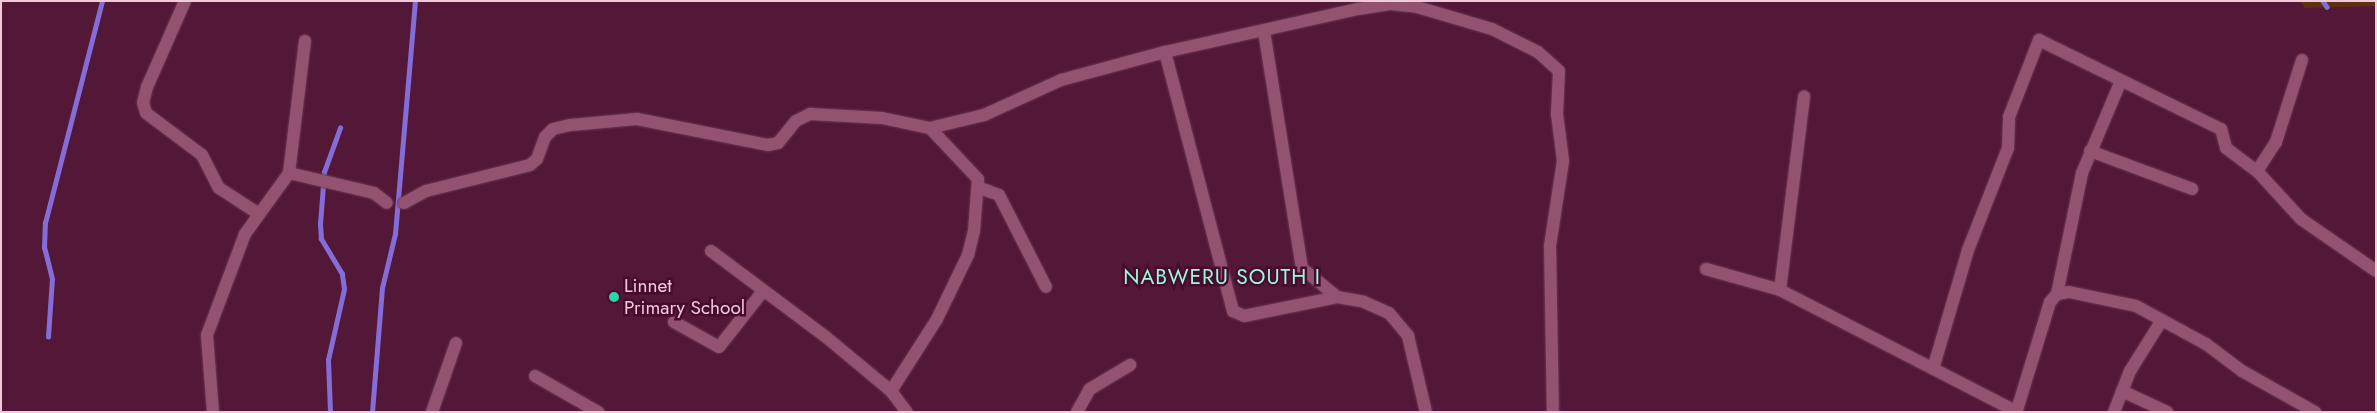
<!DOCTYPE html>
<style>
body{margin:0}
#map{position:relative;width:2377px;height:413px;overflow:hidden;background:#531737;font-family:Jost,sans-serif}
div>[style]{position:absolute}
.green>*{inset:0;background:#603110}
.stream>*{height:4.5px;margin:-2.25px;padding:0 2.25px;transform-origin:2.25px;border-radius:2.25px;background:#856dd8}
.roads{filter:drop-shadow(0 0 1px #6a3953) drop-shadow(0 0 1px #6a3953)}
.minor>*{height:12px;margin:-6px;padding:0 6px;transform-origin:6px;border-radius:6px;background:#945271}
.dots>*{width:14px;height:14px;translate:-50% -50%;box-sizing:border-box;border:2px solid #470b2d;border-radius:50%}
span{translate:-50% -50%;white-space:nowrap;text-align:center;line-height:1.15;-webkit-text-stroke:5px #470b2d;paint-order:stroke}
.poi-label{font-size:19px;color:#f1cada}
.left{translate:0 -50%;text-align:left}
.quarter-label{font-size:21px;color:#9bf9da;letter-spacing:1px}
.frame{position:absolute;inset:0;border:2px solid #f1cada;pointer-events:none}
</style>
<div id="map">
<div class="green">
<div style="clip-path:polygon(2301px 1px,2376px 1px,2376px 6px,2305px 8px)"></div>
</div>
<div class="stream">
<div style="left:2323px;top:1px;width:7px;rotate:56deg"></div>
<div style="left:48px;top:337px;width:58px;rotate:-86.1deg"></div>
<div style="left:52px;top:279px;width:32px;rotate:-104deg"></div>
<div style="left:44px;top:248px;width:25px;rotate:-88deg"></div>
<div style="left:45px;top:223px;width:229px;rotate:-75.6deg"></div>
<div style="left:330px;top:412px;width:52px;rotate:-92.2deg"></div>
<div style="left:328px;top:360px;width:73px;rotate:-77.3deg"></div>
<div style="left:344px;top:289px;width:15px;rotate:-98deg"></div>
<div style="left:342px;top:274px;width:41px;rotate:-121deg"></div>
<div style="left:321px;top:239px;width:15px;rotate:-94deg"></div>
<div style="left:320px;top:224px;width:52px;rotate:-85.6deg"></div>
<div style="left:324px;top:172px;width:47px;rotate:-70deg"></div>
<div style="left:372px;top:412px;width:124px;rotate:-85.4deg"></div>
<div style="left:382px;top:288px;width:56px;rotate:-76.5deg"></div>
<div style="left:395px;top:234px;width:234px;rotate:-85.1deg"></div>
</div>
<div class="roads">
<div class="minor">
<div style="left:185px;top:1px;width:94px;rotate:113.8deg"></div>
<div style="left:147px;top:87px;width:16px;rotate:104deg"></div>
<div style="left:143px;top:103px;width:10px;rotate:73deg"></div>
<div style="left:146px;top:113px;width:70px;rotate:36.9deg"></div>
<div style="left:202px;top:155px;width:37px;rotate:63deg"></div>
<div style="left:219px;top:188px;width:48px;rotate:33deg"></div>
<div style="left:1264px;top:31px;width:240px;rotate:80.9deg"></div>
<div style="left:1302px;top:268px;width:45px;rotate:39.6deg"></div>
<div style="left:1165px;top:52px;width:268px;rotate:75.3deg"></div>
<div style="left:1233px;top:311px;width:12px;rotate:24deg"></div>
<div style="left:1244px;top:316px;width:95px;rotate:-11.5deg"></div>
<div style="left:1337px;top:297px;width:27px;rotate:10deg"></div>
<div style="left:1364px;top:302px;width:27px;rotate:24deg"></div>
<div style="left:1389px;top:313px;width:30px;rotate:50deg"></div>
<div style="left:1408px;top:336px;width:78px;rotate:76.7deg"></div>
<div style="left:2090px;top:151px;width:109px;rotate:20.4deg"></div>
<div style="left:2257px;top:171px;width:35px;rotate:-57deg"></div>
<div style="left:2276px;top:142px;width:86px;rotate:-72.4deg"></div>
<div style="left:289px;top:173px;width:87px;rotate:13.2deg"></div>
<div style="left:374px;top:193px;width:16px;rotate:38deg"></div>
<div style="left:980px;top:188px;width:20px;rotate:20deg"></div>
<div style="left:999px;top:195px;width:103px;rotate:62.9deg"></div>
<div style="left:404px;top:203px;width:25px;rotate:-29deg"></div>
<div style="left:426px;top:191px;width:107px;rotate:-14deg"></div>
<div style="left:530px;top:165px;width:9px;rotate:-41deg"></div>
<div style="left:537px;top:159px;width:23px;rotate:-70deg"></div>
<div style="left:545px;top:137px;width:11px;rotate:-45deg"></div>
<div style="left:553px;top:129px;width:18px;rotate:-13deg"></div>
<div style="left:571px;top:125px;width:66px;rotate:-5.2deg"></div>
<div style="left:637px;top:119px;width:134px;rotate:11.2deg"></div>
<div style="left:768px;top:145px;width:10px;rotate:-11deg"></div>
<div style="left:778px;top:143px;width:28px;rotate:-51deg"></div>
<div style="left:796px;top:121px;width:16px;rotate:-27deg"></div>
<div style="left:810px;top:114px;width:72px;rotate:3.2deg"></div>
<div style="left:882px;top:118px;width:49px;rotate:11.8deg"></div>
<div style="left:930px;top:128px;width:56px;rotate:-13.5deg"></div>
<div style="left:984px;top:115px;width:85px;rotate:-24.4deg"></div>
<div style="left:1061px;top:80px;width:108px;rotate:-15.1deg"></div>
<div style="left:1165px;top:52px;width:198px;rotate:-12.6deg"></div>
<div style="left:1358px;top:9px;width:32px;rotate:-9deg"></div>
<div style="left:1390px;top:4px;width:27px;rotate:6deg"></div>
<div style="left:1417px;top:7px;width:78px;rotate:16.3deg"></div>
<div style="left:1492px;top:29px;width:51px;rotate:26.6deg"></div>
<div style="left:1538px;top:52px;width:28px;rotate:42deg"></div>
<div style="left:1559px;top:71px;width:43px;rotate:92.7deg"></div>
<div style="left:1557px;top:114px;width:47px;rotate:82.7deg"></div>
<div style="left:1563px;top:161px;width:86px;rotate:98.7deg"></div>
<div style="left:1550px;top:246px;width:166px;rotate:89deg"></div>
<div style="left:711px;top:251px;width:144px;rotate:36.8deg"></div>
<div style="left:826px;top:337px;width:85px;rotate:39.7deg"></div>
<div style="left:891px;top:391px;width:26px;rotate:53deg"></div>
<div style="left:1706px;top:269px;width:77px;rotate:15.8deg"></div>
<div style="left:1780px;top:290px;width:267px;rotate:27.2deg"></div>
<div style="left:1780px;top:290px;width:195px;rotate:-82.9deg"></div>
<div style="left:2057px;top:294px;width:124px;rotate:-78.3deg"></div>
<div style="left:2082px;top:173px;width:98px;rotate:-67.1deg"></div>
<div style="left:674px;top:322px;width:51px;rotate:29.1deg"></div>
<div style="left:719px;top:347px;width:71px;rotate:-51.8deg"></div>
<div style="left:1933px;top:369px;width:124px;rotate:-73.6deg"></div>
<div style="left:1968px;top:250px;width:110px;rotate:-68.6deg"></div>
<div style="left:2008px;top:148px;width:31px;rotate:-88deg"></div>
<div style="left:2009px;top:117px;width:83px;rotate:-68.7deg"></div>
<div style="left:2039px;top:40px;width:203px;rotate:26.1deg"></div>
<div style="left:2221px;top:129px;width:20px;rotate:75deg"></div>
<div style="left:2226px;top:148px;width:39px;rotate:37deg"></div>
<div style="left:2257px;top:171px;width:65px;rotate:47.5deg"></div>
<div style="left:2301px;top:219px;width:91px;rotate:34.7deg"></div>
<div style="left:535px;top:376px;width:73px;rotate:29.7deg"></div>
<div style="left:891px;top:391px;width:85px;rotate:-57.4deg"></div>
<div style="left:937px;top:319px;width:71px;rotate:-64.2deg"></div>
<div style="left:968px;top:255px;width:25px;rotate:-76deg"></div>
<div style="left:974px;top:231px;width:52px;rotate:-85.6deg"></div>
<div style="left:978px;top:179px;width:70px;rotate:-133.3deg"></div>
<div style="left:2122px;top:391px;width:50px;rotate:25deg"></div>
<div style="left:2017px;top:410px;width:113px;rotate:-73deg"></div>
<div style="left:2050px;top:302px;width:11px;rotate:-49deg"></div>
<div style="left:2057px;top:294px;width:12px;rotate:-9deg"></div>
<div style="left:2069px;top:292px;width:68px;rotate:11.8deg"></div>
<div style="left:2136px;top:306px;width:80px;rotate:28.5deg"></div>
<div style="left:2206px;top:344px;width:45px;rotate:36.9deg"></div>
<div style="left:2242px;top:371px;width:84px;rotate:29.3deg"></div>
<div style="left:213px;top:412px;width:77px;rotate:-94.5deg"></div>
<div style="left:207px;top:335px;width:108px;rotate:-69.4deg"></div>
<div style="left:245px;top:234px;width:75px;rotate:-54.2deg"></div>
<div style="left:289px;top:173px;width:133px;rotate:-83.1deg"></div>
<div style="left:432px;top:412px;width:73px;rotate:-70.8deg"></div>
<div style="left:1077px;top:412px;width:26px;rotate:-61deg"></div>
<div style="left:1090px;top:389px;width:47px;rotate:-31deg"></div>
<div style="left:2114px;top:412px;width:44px;rotate:-68.7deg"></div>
<div style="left:2130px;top:371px;width:60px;rotate:-57.9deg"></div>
</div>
</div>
<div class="dots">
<div style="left:614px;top:297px;background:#2bd5ac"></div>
</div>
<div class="poi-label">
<span class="left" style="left:624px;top:297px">Linnet<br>Primary School</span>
</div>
<div class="quarter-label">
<span style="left:1222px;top:277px">NABWERU SOUTH I</span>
</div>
<div class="frame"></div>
</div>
